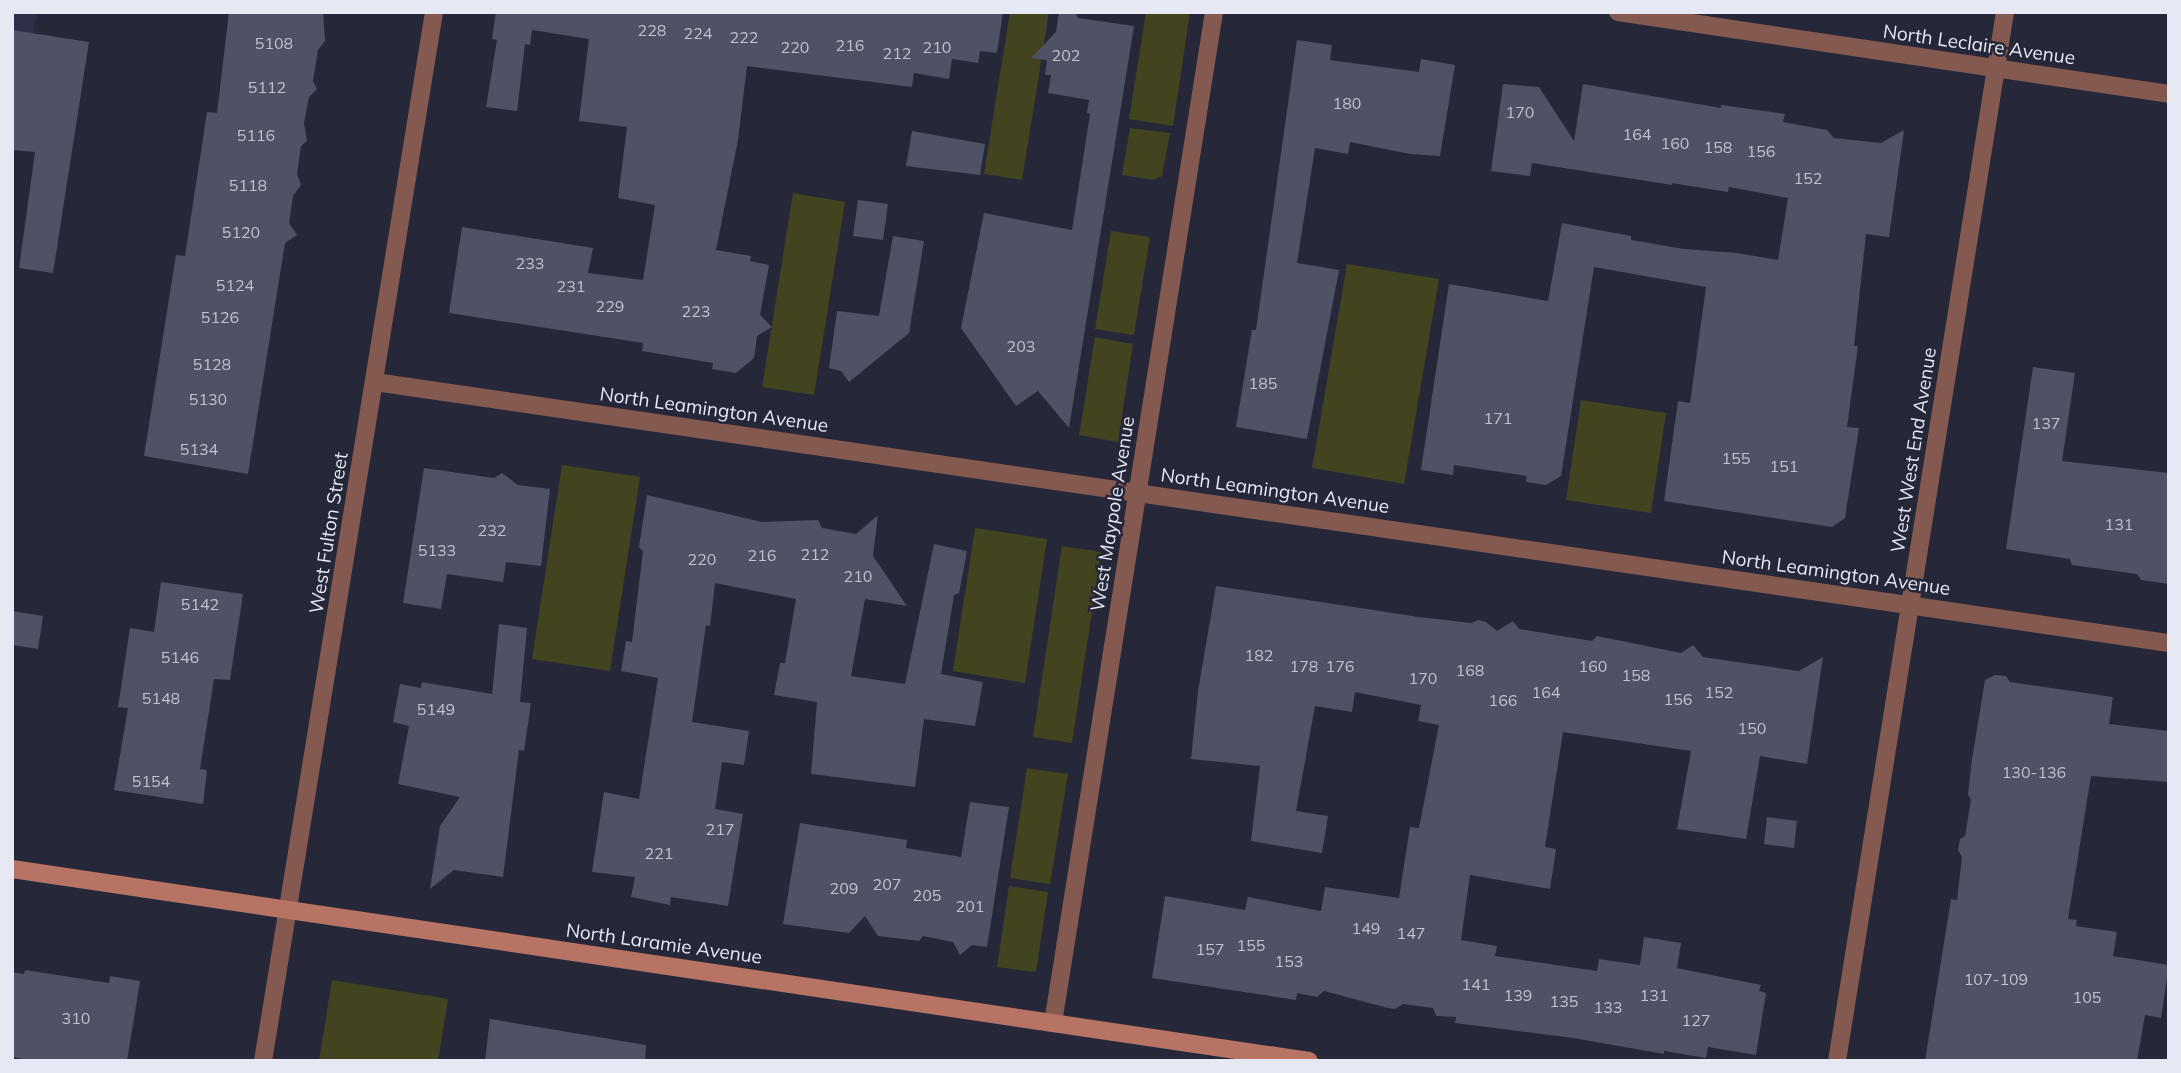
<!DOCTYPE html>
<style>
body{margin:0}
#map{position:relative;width:2181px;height:1073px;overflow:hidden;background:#262839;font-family:Mulish,sans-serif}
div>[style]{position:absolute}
.built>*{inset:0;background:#2d3047}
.green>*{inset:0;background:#41441e}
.building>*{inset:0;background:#4f5164}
.street>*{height:18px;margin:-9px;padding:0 9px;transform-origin:9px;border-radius:9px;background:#845950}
.secondary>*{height:18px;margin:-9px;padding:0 9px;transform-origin:9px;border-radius:9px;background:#b77364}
span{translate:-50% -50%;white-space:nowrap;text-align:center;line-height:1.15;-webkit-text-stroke:5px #262839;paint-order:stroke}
.number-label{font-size:16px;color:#c0c2d0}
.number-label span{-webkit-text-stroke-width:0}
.street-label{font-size:19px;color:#e6e8f4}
.frame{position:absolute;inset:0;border:14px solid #e6e8f4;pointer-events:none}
</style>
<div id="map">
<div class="built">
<div style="clip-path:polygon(12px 12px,37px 12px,12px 167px)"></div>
</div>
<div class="green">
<div style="clip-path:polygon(1010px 12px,1049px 12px,1022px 180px,984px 174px)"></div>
<div style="clip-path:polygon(1146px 12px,1190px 12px,1173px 126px,1129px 119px)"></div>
<div style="clip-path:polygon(1130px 128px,1170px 133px,1162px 176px,1153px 180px,1122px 175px)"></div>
<div style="clip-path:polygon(793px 193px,845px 202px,814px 395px,762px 387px)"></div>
<div style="clip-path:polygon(1111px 231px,1150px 237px,1134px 335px,1095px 329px)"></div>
<div style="clip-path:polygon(1347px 264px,1439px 279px,1404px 484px,1312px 468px)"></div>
<div style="clip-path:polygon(1095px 337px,1133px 344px,1118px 442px,1079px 435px)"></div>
<div style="clip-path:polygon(1581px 400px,1666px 413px,1651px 513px,1566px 500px)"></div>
<div style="clip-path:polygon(562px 465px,640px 477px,610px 671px,532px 659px)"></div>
<div style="clip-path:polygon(975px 528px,1047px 539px,1025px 683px,953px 671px)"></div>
<div style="clip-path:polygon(1062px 546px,1101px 552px,1072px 743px,1033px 737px)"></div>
<div style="clip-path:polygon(1027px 768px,1068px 774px,1050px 884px,1010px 878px)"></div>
<div style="clip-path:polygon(1009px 886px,1048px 892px,1036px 972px,997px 967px)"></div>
<div style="clip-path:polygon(332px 980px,448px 999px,438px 1061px,319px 1061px)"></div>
</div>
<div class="building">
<div style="clip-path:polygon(229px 12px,323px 12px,325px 41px,318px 50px,313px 81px,317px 89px,309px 97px,304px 123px,307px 141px,301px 146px,297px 174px,301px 185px,293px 196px,289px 223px,297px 235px,285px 243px,248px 474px,144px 456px,176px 255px,185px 256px,207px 112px,217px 113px)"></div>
<div style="clip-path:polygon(496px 12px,1003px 12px,997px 53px,980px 51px,978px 63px,952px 59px,949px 79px,914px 73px,912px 87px,747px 66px,738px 140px,716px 250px,751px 256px,750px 261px,769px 265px,760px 315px,772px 327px,757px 336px,754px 358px,736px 373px,712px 369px,713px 363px,642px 351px,643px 343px,449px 313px,462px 227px,593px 248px,588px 273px,643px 280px,655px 205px,618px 198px,627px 127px,579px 121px,589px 39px,532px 30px,530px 45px,525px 44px,517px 111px,486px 107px,497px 40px,492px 39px)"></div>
<div style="clip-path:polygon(1059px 12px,1075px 12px,1078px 18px,1134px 26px,1069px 428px,1038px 391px,1016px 406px,961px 328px,984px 213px,1072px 230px,1090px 114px,1087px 113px,1089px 100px,1048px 93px,1051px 75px,1045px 75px,1047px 60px,1031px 58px,1056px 32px)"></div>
<div style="clip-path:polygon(12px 30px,89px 42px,53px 273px,19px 268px,35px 152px,12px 150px)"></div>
<div style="clip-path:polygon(1297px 40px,1332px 45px,1330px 60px,1419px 72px,1421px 59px,1455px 65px,1440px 156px,1410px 154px,1350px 142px,1348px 154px,1315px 148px,1297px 263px,1339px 270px,1307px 439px,1236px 427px,1252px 330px,1256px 330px)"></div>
<div style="clip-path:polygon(1503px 84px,1539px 87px,1574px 141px,1583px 84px,1721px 108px,1721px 105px,1785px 114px,1783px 122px,1827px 130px,1834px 138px,1881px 143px,1904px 130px,1889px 237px,1866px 234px,1854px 346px,1858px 346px,1847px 427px,1859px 428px,1845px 518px,1832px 527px,1664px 501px,1678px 401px,1690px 403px,1706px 287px,1594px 267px,1561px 476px,1546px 485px,1526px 482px,1527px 476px,1454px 465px,1453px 475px,1421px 470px,1449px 284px,1548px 301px,1562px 223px,1631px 236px,1631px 240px,1684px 249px,1737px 253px,1778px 260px,1788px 198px,1729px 187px,1728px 192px,1672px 183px,1672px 185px,1532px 163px,1530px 176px,1491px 171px)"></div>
<div style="clip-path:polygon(912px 131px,985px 144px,980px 175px,906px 166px)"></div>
<div style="clip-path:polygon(858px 200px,888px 204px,883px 240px,853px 236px)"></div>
<div style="clip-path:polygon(893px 236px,924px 241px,909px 333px,849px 382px,841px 371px,829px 368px,837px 311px,879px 316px)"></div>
<div style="clip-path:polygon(2033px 367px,2075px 373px,2062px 461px,2169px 473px,2169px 584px,2141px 580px,2137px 574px,2072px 565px,2070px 559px,2006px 549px)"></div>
<div style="clip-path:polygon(424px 468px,494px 478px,502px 473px,518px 485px,550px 489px,541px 566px,506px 562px,503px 582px,447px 574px,441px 609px,403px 603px)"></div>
<div style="clip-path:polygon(647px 495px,762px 522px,818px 520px,822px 528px,856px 534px,878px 515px,873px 556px,907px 606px,865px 599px,851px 676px,905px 684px,934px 544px,967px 551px,959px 593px,954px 595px,941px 674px,983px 682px,975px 726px,924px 719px,915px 787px,811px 774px,817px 702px,774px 695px,780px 663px,785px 663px,796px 599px,715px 583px,710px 626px,706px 625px,692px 722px,749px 731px,744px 765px,722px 762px,715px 809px,743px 814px,728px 906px,671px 897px,670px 905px,631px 897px,635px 877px,592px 872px,604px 792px,639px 799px,658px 678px,621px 671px,626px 641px,632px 642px,643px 551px,639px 547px)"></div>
<div style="clip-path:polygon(161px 582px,243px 594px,230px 680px,214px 679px,200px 769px,207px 770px,203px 804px,114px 790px,128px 708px,118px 707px,130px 628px,154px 632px)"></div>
<div style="clip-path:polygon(1216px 586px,1419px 617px,1472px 623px,1478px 620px,1486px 622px,1497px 631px,1513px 621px,1519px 629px,1592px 641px,1597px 636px,1681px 653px,1693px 645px,1703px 657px,1799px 671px,1823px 657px,1807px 764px,1760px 756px,1746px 839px,1677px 829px,1691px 751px,1563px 732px,1545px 847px,1556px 849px,1550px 889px,1470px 875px,1461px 940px,1497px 946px,1495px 956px,1597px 971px,1599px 959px,1640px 965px,1644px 937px,1681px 943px,1677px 968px,1761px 985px,1759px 991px,1766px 993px,1756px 1055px,1708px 1047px,1706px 1058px,1664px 1051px,1664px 1054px,1573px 1038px,1455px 1023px,1456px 1017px,1436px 1016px,1433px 1008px,1403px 1004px,1395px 1009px,1388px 1008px,1324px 991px,1317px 997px,1297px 993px,1296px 1000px,1152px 978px,1165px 896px,1245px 910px,1248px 897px,1321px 911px,1325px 887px,1399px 898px,1410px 827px,1419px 828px,1439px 725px,1418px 721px,1421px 705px,1355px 692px,1352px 712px,1315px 706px,1296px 811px,1328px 816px,1322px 853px,1251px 841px,1260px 766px,1191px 759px,1198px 691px)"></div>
<div style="clip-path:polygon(12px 611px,43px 616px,38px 649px,12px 645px)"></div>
<div style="clip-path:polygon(499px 624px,527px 628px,520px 702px,531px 703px,524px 751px,519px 750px,503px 877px,454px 870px,430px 889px,440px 826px,460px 797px,398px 784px,409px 726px,393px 722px,400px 684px,421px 688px,422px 682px,492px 694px)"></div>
<div style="clip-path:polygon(1995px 675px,2006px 676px,2010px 682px,2113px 697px,2109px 724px,2169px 731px,2169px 782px,2091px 776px,2068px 919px,2077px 920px,2076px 926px,2117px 932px,2113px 956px,2169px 965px,2161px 1018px,2145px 1015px,2137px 1061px,1925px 1061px,1951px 899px,1957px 900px,1962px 857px,1958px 850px,1960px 839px,1965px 836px,1971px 800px,1968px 794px,1972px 759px,1985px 680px)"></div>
<div style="clip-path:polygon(970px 802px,1009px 807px,987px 947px,972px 945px,960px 955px,953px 942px,923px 936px,919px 941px,878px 936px,865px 916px,849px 933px,783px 924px,800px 823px,907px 840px,906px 848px,961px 857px)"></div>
<div style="clip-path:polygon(1767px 817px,1797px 821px,1794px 848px,1764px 844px)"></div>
<div style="clip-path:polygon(25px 970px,109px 983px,110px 976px,140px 981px,127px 1061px,34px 1061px,12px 1057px,12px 972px,24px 974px)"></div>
<div style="clip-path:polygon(490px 1019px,646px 1045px,645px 1061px,485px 1061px)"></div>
</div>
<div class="street">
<div style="left:1618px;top:12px;width:557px;rotate:8.46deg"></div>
<div style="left:375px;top:382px;width:1813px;rotate:8.28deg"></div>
<div style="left:1053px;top:1023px;width:1024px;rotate:-80.95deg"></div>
<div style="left:263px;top:1061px;width:1063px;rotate:-80.74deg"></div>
<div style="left:1837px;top:1061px;width:1062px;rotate:-80.9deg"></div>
</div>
<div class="secondary">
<div style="left:12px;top:869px;width:1311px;rotate:8.42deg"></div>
</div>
<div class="number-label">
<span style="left:652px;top:30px">228</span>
<span style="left:698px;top:33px">224</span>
<span style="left:744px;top:37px">222</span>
<span style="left:274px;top:43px">5108</span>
<span style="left:850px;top:45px">216</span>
<span style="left:795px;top:47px">220</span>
<span style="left:937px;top:47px">210</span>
<span style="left:897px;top:53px">212</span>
<span style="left:1066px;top:55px">202</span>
<span style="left:267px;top:87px">5112</span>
<span style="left:1347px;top:103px">180</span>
<span style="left:1520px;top:112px">170</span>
<span style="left:1637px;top:134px">164</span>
<span style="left:256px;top:135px">5116</span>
<span style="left:1675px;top:143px">160</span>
<span style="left:1718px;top:147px">158</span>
<span style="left:1761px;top:151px">156</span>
<span style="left:1808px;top:178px">152</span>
<span style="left:248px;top:185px">5118</span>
<span style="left:241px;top:232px">5120</span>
<span style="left:530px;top:263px">233</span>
<span style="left:235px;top:285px">5124</span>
<span style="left:571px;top:286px">231</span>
<span style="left:610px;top:306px">229</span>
<span style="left:696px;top:311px">223</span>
<span style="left:220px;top:317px">5126</span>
<span style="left:1021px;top:346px">203</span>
<span style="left:212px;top:364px">5128</span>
<span style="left:1263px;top:383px">185</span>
<span style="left:208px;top:399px">5130</span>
<span style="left:1498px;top:418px">171</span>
<span style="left:2046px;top:423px">137</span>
<span style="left:199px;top:449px">5134</span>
<span style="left:1736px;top:458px">155</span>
<span style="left:1784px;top:466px">151</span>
<span style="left:2119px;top:524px">131</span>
<span style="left:492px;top:530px">232</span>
<span style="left:437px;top:550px">5133</span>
<span style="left:815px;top:554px">212</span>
<span style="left:762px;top:555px">216</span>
<span style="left:702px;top:559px">220</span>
<span style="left:858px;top:576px">210</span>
<span style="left:200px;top:604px">5142</span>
<span style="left:1259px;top:655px">182</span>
<span style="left:180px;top:657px">5146</span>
<span style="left:1304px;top:666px">178</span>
<span style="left:1340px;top:666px">176</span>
<span style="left:1593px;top:666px">160</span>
<span style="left:1470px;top:670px">168</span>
<span style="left:1636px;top:675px">158</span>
<span style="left:1423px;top:678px">170</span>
<span style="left:1546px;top:692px">164</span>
<span style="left:1719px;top:692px">152</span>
<span style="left:161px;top:698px">5148</span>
<span style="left:1678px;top:699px">156</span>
<span style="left:1503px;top:700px">166</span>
<span style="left:436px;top:709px">5149</span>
<span style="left:1752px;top:728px">150</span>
<span style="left:2034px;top:772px">130-136</span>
<span style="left:151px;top:781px">5154</span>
<span style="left:720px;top:829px">217</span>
<span style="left:659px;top:853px">221</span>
<span style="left:887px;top:884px">207</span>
<span style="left:844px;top:888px">209</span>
<span style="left:927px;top:895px">205</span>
<span style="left:970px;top:906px">201</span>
<span style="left:1366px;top:928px">149</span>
<span style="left:1411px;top:933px">147</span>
<span style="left:1251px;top:945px">155</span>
<span style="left:1210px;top:949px">157</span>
<span style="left:1289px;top:961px">153</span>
<span style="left:1996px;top:979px">107-109</span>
<span style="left:1476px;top:984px">141</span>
<span style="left:1518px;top:995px">139</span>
<span style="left:1654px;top:995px">131</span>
<span style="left:2087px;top:997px">105</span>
<span style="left:1564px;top:1001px">135</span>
<span style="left:1608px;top:1007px">133</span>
<span style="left:76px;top:1018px">310</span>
<span style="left:1696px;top:1020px">127</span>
</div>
<div class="street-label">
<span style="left:1979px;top:45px;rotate:8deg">North Leclaire Avenue</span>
<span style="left:714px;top:410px;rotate:8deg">North Leamington Avenue</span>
<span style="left:1914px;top:450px;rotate:-81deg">West West End Avenue</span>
<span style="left:1275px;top:491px;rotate:8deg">North Leamington Avenue</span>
<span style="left:1113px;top:514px;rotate:-81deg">West Maypole Avenue</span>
<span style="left:329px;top:533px;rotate:-81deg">West Fulton Street</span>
<span style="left:1836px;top:573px;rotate:8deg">North Leamington Avenue</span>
<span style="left:664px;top:944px;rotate:8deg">North Laramie Avenue</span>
</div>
<div class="frame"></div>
</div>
